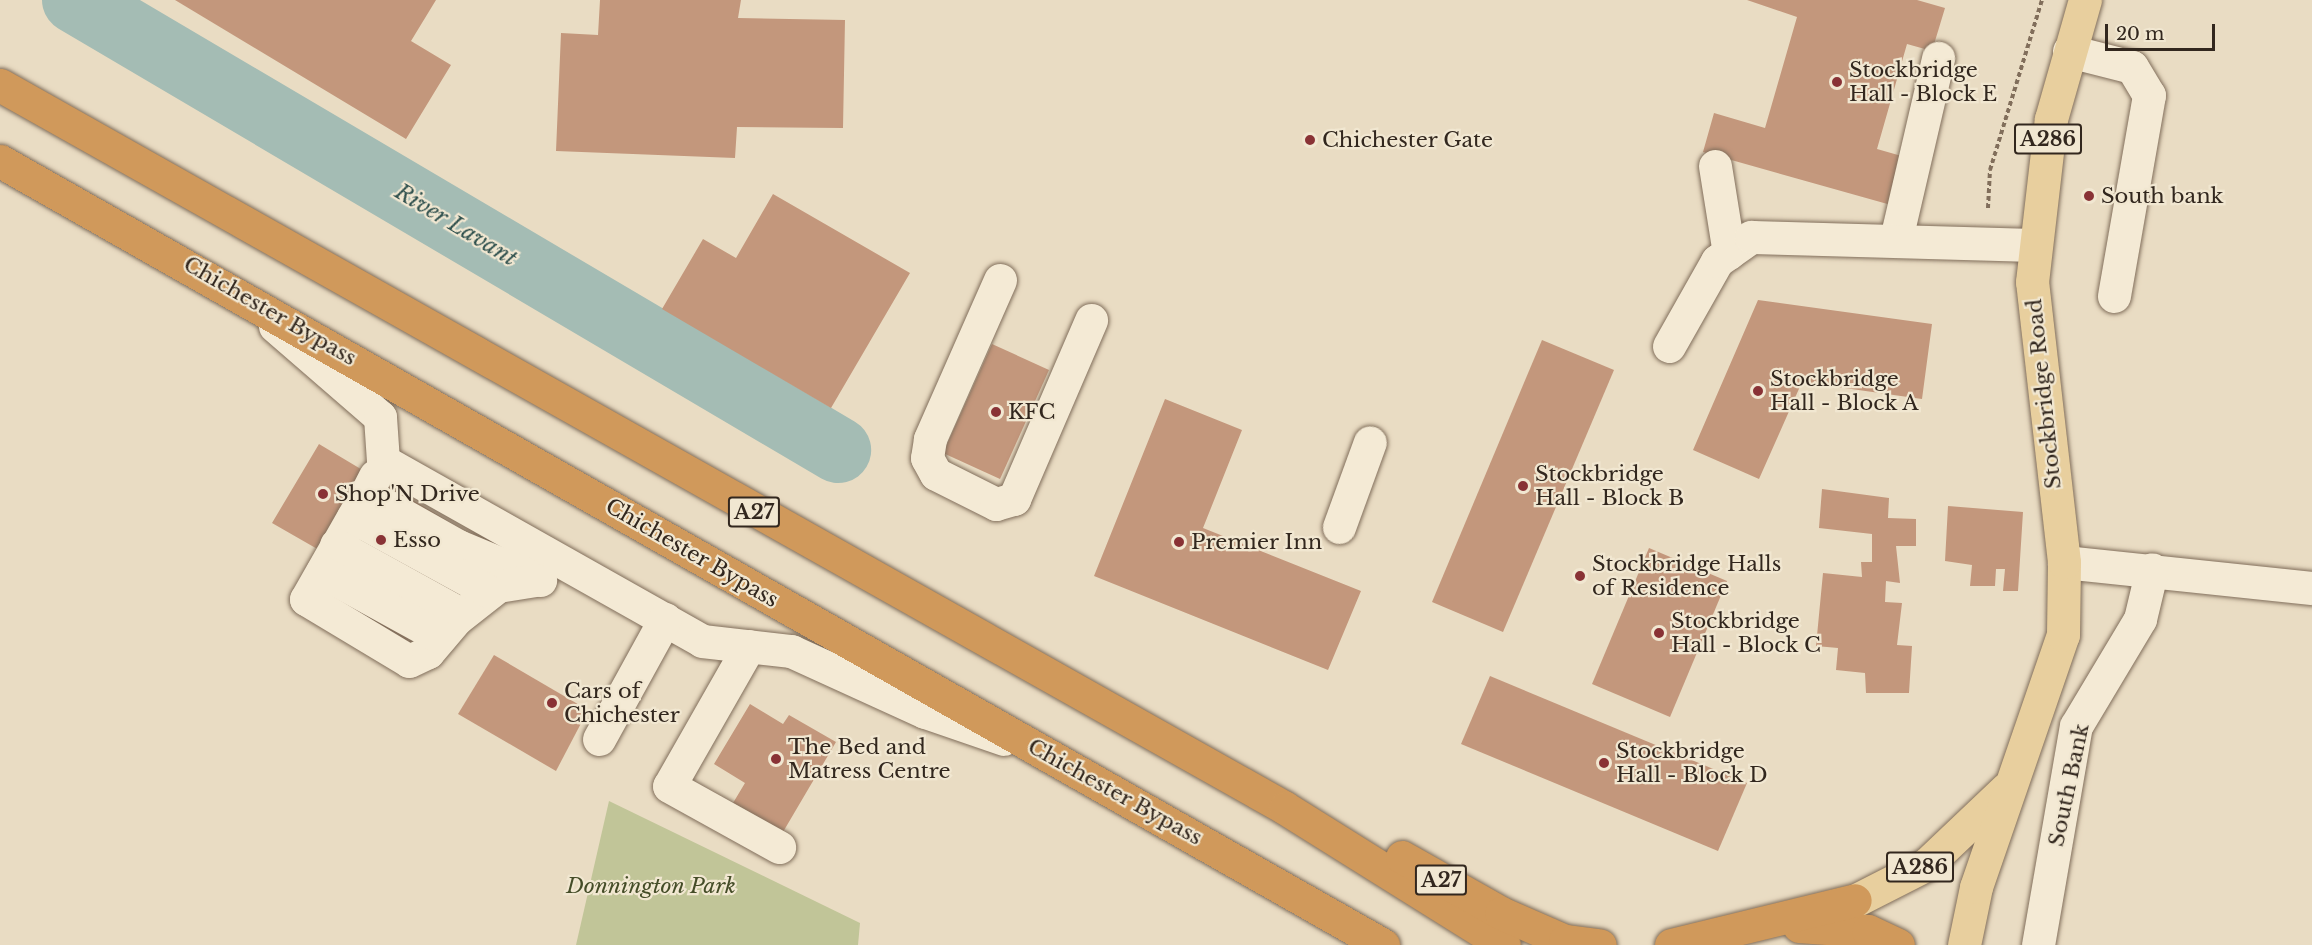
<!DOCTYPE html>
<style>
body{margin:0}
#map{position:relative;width:2312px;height:945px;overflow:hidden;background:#e9dcc3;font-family:"Libre Baskerville",serif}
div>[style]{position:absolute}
.green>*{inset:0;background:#c1c598}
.river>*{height:66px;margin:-33px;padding:0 33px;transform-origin:33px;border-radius:33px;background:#a4bcb4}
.building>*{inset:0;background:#c3977c}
.path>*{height:4px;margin-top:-2px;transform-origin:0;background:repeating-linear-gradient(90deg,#816e5b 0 4.5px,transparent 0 7.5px)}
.roads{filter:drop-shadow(0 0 2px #816e5b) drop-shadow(0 0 2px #816e5b)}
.minor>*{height:33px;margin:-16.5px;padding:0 16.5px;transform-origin:16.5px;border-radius:16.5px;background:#f4ead5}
.major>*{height:33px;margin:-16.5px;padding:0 16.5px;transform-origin:16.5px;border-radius:16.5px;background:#e8cf9e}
.highway>*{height:33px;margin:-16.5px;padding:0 16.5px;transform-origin:16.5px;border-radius:16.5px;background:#d0995b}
.dots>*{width:16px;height:16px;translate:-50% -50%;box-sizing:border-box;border:3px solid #f1e7d1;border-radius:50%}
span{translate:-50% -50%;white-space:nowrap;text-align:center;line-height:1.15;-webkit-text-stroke:4.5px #f1e7d1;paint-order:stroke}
.shield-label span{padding:2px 4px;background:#f1e7d1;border:2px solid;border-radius:4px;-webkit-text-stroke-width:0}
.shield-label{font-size:20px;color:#32271e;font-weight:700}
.poi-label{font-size:21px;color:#32271e}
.left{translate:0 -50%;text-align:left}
.street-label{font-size:21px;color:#32271e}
.park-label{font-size:21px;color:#444c27;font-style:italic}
.water-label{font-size:22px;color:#2f504d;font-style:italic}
.scale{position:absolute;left:2105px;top:24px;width:110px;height:27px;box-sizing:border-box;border:3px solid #32271e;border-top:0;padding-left:8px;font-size:18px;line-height:21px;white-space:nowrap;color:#32271e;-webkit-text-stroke:4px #f1e7d1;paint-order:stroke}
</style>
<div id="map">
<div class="green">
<div style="clip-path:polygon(609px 801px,860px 923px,858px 945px,576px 945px)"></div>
</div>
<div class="river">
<div style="left:75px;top:0;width:886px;rotate:30.53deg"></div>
</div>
<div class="building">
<div style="clip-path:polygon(175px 0,436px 0,411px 41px,451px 65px,406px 139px)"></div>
<div style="clip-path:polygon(600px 0,741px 0,738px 18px,845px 20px,843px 128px,737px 127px,735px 158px,556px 151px,561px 33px,598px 35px)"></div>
<div style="clip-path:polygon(1747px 0,1917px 0,1945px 8px,1932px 51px,1907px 44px,1877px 149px,1905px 157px,1891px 205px,1703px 152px,1714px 113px,1765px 128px,1797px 17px)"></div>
<div style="clip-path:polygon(773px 194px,910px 273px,831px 408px,662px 309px,703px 239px,736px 258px)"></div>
<div style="clip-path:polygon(1758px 300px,1932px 324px,1922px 399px,1802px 382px,1759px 479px,1693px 450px)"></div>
<div style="clip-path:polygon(1542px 340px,1614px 370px,1503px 632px,1432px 602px)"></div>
<div style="clip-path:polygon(992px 344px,1049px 370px,1000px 479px,943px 453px)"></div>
<div style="clip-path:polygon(1165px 399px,1242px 430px,1203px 528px,1361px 591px,1328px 670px,1094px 576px)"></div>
<div style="clip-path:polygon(319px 444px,466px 532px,403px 648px,327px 604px,347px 566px,272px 523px)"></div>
<div style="clip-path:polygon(1822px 489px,1889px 498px,1888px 518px,1916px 519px,1916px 546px,1896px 546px,1900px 583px,1886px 581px,1885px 602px,1902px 603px,1897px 645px,1912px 646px,1909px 693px,1866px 693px,1865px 673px,1836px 670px,1838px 648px,1816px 646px,1823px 573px,1862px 577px,1861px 562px,1872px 562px,1872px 534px,1819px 528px)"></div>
<div style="clip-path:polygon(1948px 506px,2023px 512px,2018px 591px,2003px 591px,2005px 569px,1996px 569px,1995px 586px,1970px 586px,1972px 565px,1945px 561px)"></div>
<div style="clip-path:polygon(1649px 548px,1727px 581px,1670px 717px,1592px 684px)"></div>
<div style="clip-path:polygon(494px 655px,588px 710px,556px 771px,458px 714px)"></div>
<div style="clip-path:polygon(1490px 676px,1747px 783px,1718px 851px,1461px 744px)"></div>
<div style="clip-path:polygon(750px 704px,783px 724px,789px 715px,836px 742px,783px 832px,733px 803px,745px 783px,714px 764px)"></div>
</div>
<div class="path">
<div style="left:1988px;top:208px;width:38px;rotate:-87deg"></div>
<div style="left:1990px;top:170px;width:178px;rotate:-73deg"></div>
</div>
<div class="roads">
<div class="minor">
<div style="left:2069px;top:51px;width:65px;rotate:14.3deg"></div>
<div style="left:2132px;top:67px;width:33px;rotate:59deg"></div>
<div style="left:2149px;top:95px;width:204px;rotate:99.9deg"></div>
<div style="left:1715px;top:166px;width:88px;rotate:80.9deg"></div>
<div style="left:1896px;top:239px;width:186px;rotate:-76.9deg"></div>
<div style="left:1000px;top:280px;width:174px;rotate:113.8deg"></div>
<div style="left:930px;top:439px;width:19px;rotate:99deg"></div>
<div style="left:927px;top:458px;width:18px;rotate:61deg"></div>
<div style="left:936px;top:474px;width:67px;rotate:26.6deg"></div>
<div style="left:996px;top:504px;width:19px;rotate:-16deg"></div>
<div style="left:1014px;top:499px;width:195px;rotate:-66.7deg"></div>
<div style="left:275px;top:326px;width:139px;rotate:40.9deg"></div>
<div style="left:380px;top:417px;width:44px;rotate:86.1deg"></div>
<div style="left:383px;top:461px;width:366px;rotate:29.4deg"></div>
<div style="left:702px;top:641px;width:90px;rotate:6.4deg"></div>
<div style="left:791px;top:651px;width:147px;rotate:24.5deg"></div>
<div style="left:925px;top:712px;width:83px;rotate:18.9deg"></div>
<div style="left:1669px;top:346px;width:98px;rotate:-60.5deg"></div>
<div style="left:1717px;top:261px;width:42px;rotate:-35.2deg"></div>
<div style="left:1751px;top:237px;width:284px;rotate:1.6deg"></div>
<div style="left:375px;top:476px;width:20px;rotate:117deg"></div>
<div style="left:366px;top:494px;width:106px;rotate:29.5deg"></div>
<div style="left:458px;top:546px;width:89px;rotate:22.5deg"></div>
<div style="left:366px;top:494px;width:121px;rotate:119.7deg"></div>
<div style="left:306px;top:599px;width:120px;rotate:31deg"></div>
<div style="left:409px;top:661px;width:21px;rotate:-25deg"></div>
<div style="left:428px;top:652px;width:43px;rotate:-49.7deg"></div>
<div style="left:456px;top:619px;width:53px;rotate:-38.2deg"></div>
<div style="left:498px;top:586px;width:38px;rotate:-9deg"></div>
<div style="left:353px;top:517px;width:156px;rotate:28.7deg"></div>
<div style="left:1339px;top:527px;width:90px;rotate:-70deg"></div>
<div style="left:336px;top:545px;width:143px;rotate:28.9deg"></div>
<div style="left:2064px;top:562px;width:249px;rotate:6deg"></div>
<div style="left:322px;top:572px;width:135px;rotate:28.8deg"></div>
<div style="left:749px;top:646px;width:161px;rotate:119.7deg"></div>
<div style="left:669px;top:786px;width:126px;rotate:29deg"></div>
<div style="left:599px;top:739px;width:137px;rotate:-61.2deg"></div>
<div style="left:2038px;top:945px;width:222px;rotate:-80.2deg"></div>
<div style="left:2076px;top:726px;width:125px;rotate:-59.1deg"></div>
<div style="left:2140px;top:619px;width:51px;rotate:-76.5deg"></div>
</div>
<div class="major">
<div style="left:1831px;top:913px;width:108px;rotate:-27deg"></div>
<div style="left:1927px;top:864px;width:110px;rotate:-43.5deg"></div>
<div style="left:1964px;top:945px;width:59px;rotate:-78.3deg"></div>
<div style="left:1976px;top:887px;width:267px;rotate:-71deg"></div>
<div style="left:2063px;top:635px;width:73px;rotate:-89.2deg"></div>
<div style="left:2064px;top:562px;width:282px;rotate:-96.5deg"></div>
<div style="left:2032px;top:282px;width:164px;rotate:-83.4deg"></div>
<div style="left:2051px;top:119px;width:124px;rotate:-74.1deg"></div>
</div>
<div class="highway">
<div style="left:0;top:85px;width:1474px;rotate:29.36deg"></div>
<div style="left:1285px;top:808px;width:258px;rotate:32deg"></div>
<div style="left:0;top:161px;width:1590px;rotate:29.55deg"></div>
<div style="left:1402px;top:857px;width:114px;rotate:29.5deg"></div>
<div style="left:1501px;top:913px;width:70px;rotate:23.6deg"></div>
<div style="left:1565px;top:941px;width:35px;rotate:7deg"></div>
<div style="left:1799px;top:926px;width:69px;rotate:4.1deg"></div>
<div style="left:1868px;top:931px;width:33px;rotate:25deg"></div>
<div style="left:1671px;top:945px;width:189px;rotate:-13.7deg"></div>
</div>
</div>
<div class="dots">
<div style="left:1837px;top:82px;background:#893235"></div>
<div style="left:1310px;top:140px;background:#893235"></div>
<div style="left:2089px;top:196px;background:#893235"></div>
<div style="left:1758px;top:391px;background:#893235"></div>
<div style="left:996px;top:412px;background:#893235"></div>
<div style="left:1523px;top:486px;background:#893235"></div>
<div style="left:323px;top:494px;background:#893235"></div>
<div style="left:381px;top:540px;background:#893235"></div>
<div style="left:1179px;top:542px;background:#893235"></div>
<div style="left:1580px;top:576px;background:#893235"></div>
<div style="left:1659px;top:633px;background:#893235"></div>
<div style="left:552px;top:703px;background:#893235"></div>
<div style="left:776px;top:759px;background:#893235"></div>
<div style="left:1604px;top:763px;background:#893235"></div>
</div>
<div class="shield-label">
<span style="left:2048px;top:139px">A286</span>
<span style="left:754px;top:512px">A27</span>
<span style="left:1920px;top:867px">A286</span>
<span style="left:1441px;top:880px">A27</span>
</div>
<div class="poi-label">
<span class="left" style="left:1849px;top:82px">Stockbridge<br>Hall - Block E</span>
<span class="left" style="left:1322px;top:140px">Chichester Gate</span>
<span class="left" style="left:2101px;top:196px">South bank</span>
<span class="left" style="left:1770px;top:391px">Stockbridge<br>Hall - Block A</span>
<span class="left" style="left:1008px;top:412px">KFC</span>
<span class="left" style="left:1535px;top:486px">Stockbridge<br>Hall - Block B</span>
<span class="left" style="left:335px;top:494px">Shop'N Drive</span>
<span class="left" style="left:393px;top:540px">Esso</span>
<span class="left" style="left:1191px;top:542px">Premier Inn</span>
<span class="left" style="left:1592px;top:576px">Stockbridge Halls<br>of Residence</span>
<span class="left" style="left:1671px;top:633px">Stockbridge<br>Hall - Block C</span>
<span class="left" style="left:564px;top:703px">Cars of<br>Chichester</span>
<span class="left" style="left:788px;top:759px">The Bed and<br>Matress Centre</span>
<span class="left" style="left:1616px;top:763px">Stockbridge<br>Hall - Block D</span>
</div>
<div class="street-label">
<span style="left:270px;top:311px;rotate:30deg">Chichester Bypass</span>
<span style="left:2044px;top:394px;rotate:-96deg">Stockbridge Road</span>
<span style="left:692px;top:553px;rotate:30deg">Chichester Bypass</span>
<span style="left:2069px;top:785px;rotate:-78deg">South Bank</span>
<span style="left:1115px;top:792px;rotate:29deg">Chichester Bypass</span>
</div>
<div class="park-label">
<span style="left:651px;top:886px">Donnington Park</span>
</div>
<div class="water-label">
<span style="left:456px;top:225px;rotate:31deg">River Lavant</span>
</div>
<div class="scale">20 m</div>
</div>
